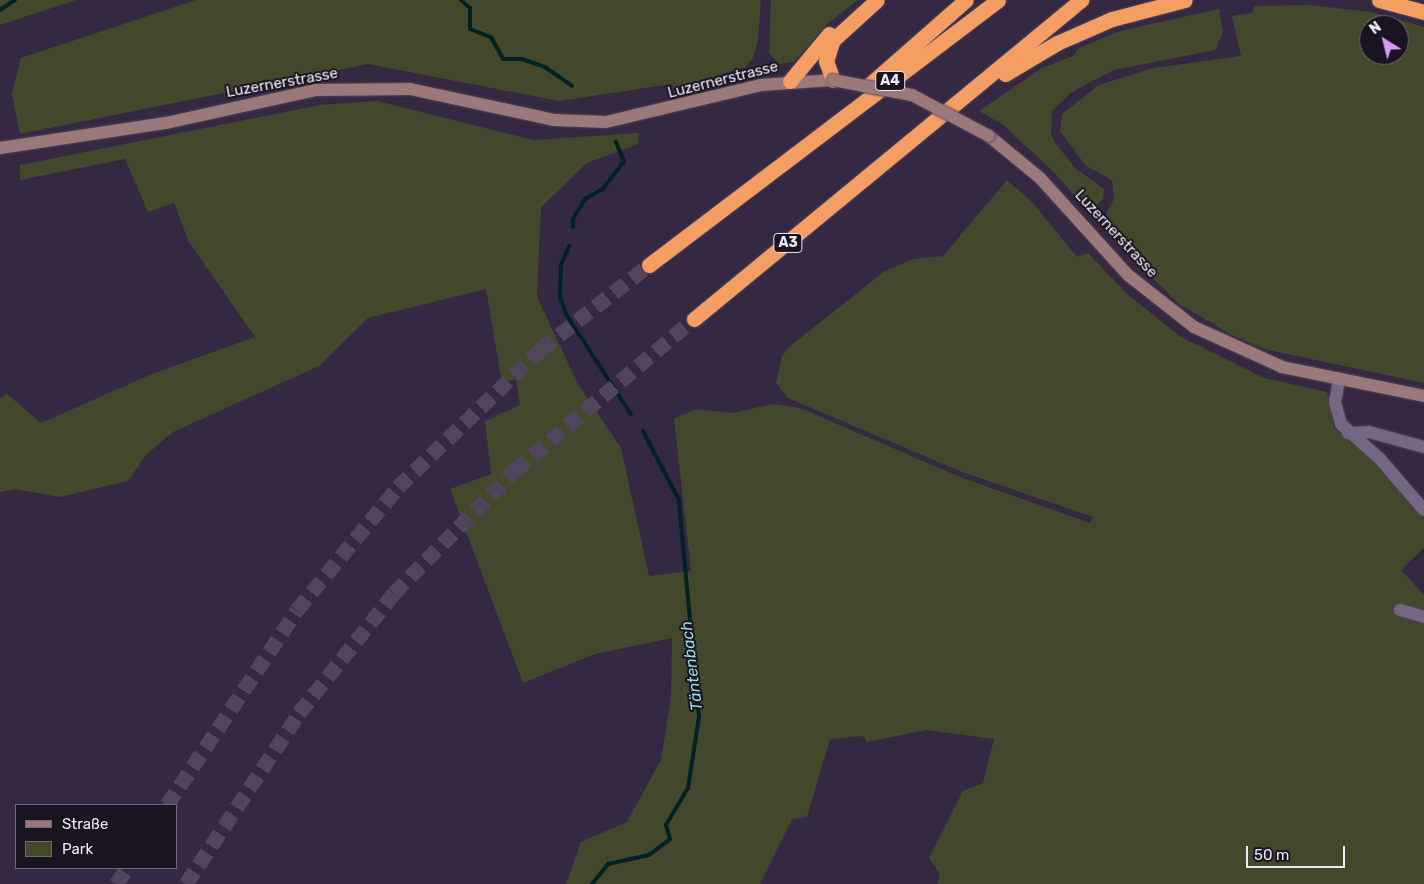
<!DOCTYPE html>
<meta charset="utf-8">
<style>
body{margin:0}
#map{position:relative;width:1424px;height:884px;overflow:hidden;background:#352842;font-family:Rubik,sans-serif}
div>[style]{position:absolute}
.green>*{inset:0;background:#43482d}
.stream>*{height:4px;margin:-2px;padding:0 2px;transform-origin:2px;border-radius:2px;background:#012224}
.highway-tunnel>*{height:15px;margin-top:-7.5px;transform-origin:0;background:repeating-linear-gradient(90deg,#51455d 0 15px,transparent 0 23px)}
.roads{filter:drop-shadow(0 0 1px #4f455a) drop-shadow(0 0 1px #4f455a)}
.street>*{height:12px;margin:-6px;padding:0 6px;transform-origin:6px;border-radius:6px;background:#756784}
.secondary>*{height:12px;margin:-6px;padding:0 6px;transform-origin:6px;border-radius:6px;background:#9b787a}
.highway>*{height:15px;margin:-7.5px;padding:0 7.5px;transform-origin:7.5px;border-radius:7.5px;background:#f49e64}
.bridges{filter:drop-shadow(0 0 1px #4f455a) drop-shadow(0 0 1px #4f455a)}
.secondary-bridge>*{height:12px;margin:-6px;padding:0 6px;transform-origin:6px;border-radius:6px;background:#9b787a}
span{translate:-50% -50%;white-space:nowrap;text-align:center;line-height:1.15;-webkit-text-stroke:4px #19141f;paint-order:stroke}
.shield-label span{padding:1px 4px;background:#19141f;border:1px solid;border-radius:4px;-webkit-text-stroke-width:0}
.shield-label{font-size:14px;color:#efe8f8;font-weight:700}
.street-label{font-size:15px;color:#efe8f8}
.water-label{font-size:16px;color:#90dfe2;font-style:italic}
.legend{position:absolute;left:15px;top:804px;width:162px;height:65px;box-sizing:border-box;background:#19141f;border:1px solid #6f6976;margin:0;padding:6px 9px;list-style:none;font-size:15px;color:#efe8f8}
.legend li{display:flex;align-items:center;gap:10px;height:25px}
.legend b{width:25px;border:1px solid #6f6976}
.north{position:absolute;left:1359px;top:15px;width:50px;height:50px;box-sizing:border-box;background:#19141f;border:1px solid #6f6976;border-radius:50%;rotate:324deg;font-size:14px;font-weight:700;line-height:20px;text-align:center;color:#efe8f8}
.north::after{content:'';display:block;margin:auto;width:18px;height:22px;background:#de98f2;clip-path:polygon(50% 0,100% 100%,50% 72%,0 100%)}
.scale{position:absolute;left:1246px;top:846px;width:99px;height:22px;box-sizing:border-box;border:2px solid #efe8f8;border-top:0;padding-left:6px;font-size:15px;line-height:18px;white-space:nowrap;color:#efe8f8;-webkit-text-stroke:4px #19141f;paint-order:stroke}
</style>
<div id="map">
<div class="green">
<div style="clip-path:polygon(0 0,76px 0,0 25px)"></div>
<div style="clip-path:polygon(196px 0,761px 0,758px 40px,753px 58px,745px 67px,673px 89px,672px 84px,559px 101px,368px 64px,20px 134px,12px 94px,21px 58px)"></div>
<div style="clip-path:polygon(771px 0,858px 0,827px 24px,794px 62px,779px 64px,769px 53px)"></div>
<div style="clip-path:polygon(evenodd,1309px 5px,1371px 12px,1424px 27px,1424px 383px,1264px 349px,1232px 335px,1179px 304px,1105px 232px,1107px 212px,1114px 199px,1112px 180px,1086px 166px,1060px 131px,1062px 114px,1099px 85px,1153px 68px,1241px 56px,1232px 16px,1253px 13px,1253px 6px,1309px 5px,1369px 25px,1399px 25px,1399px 55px,1369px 55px,1369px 25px)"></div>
<div style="clip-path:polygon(1219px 9px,1223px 32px,1215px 50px,1114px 70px,1072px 92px,1052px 111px,1051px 135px,1056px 144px,1075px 168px,1104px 189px,1103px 199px,1095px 207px,1082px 205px,1055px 173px,1002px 124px,979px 111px,1042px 68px,1073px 56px,1079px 48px,1120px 31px)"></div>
<div style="clip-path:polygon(377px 101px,533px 140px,639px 133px,638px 144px,587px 163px,541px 207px,537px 297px,578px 384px,621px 448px,649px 576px,691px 571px,674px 419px,695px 409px,732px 413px,773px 404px,800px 408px,960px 477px,1090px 523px,1093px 517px,962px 472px,788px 398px,776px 383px,782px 356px,789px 347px,885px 271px,914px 259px,943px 256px,1007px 180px,1033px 203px,1077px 257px,1088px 253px,1127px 294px,1181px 337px,1264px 378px,1327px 392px,1334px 428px,1365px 452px,1424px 518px,1424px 548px,1401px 570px,1424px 595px,1424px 884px,937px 884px,940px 874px,929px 858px,963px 791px,983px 783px,994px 739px,926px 730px,867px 742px,864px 736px,830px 739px,807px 817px,792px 819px,760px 884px,566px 884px,581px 842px,627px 822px,661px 760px,671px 698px,672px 638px,595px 654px,523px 683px,450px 489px,491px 474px,485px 421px,520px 405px,516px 379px,502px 383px,486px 289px,368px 318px,319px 366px,173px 432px,146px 455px,128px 481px,60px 497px,14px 489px,0 492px,0 398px,7px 394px,41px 423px,152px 374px,255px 337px,189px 242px,174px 203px,148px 212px,125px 159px,20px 180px,20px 165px,320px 105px)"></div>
</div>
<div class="stream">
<div style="left:461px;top:0;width:12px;rotate:42deg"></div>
<div style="left:470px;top:8px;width:21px;rotate:90deg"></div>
<div style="left:470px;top:29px;width:22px;rotate:21deg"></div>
<div style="left:491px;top:37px;width:25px;rotate:61deg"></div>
<div style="left:503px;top:59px;width:19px"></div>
<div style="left:522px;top:59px;width:24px;rotate:19deg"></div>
<div style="left:545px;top:67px;width:33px;rotate:35deg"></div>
<div style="left:0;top:10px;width:18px;rotate:-34deg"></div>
<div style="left:573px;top:227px;width:8px;rotate:-90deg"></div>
<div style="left:573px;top:219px;width:23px;rotate:-59deg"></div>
<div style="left:585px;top:199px;width:21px;rotate:-29deg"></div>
<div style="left:603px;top:189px;width:35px;rotate:-53deg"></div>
<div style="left:624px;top:161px;width:21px;rotate:-113deg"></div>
<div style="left:569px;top:246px;width:21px;rotate:113deg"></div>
<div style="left:561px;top:265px;width:31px;rotate:92deg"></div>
<div style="left:560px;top:296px;width:21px;rotate:71deg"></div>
<div style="left:567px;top:316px;width:117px;rotate:56.9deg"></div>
<div style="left:592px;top:884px;width:26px;rotate:-51deg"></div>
<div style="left:608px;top:864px;width:42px;rotate:-12.4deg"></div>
<div style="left:649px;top:855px;width:26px;rotate:-37deg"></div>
<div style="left:670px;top:839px;width:15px;rotate:-106deg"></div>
<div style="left:666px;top:825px;width:43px;rotate:-59.3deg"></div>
<div style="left:688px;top:788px;width:72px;rotate:-81.2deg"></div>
<div style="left:699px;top:717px;width:218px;rotate:-95.3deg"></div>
<div style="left:679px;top:500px;width:78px;rotate:-117.6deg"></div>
</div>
<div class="highway-tunnel">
<div style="left:167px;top:805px;width:234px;rotate:-56.3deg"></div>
<div style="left:297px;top:610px;width:159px;rotate:-50.6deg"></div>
<div style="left:398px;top:487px;width:199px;rotate:-44deg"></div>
<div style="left:541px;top:349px;width:137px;rotate:-37.9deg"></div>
<div style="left:116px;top:884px;width:19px;rotate:-55deg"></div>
<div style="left:186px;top:884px;width:205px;rotate:-56.5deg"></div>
<div style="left:299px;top:713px;width:153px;rotate:-51.6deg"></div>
<div style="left:394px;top:593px;width:173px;rotate:-45.5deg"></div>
<div style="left:515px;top:470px;width:234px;rotate:-40.2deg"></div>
</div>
<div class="roads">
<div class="street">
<div style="left:1339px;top:380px;width:22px;rotate:100deg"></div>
<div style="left:1335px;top:402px;width:23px;rotate:75deg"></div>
<div style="left:1341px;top:424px;width:52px;rotate:41.9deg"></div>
<div style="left:1380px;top:459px;width:67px;rotate:49.2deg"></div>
<div style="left:1348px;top:433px;width:21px;rotate:-3deg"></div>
<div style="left:1369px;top:432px;width:57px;rotate:15.3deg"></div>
<div style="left:1400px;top:610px;width:25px;rotate:16deg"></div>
</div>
<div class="secondary">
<div style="left:989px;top:136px;width:66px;rotate:39.5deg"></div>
<div style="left:1040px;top:178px;width:131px;rotate:47.8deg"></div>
<div style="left:1128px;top:275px;width:84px;rotate:38.2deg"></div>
<div style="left:1194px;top:327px;width:97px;rotate:24.4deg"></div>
<div style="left:1282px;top:367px;width:145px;rotate:11.5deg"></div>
<div style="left:0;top:148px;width:168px;rotate:-8.6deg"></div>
<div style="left:166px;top:123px;width:154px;rotate:-12.4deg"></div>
<div style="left:316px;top:90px;width:94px;rotate:-0.6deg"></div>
<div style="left:410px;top:89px;width:148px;rotate:12.1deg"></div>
<div style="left:555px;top:120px;width:51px;rotate:2.2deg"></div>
<div style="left:606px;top:122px;width:159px;rotate:-13.4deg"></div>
<div style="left:761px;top:85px;width:72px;rotate:-4deg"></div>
</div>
<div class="highway">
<div style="left:1379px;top:0;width:47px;rotate:14.9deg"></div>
<div style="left:1005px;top:74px;width:61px;rotate:-30.8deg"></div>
<div style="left:1057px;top:43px;width:60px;rotate:-23.6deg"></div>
<div style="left:1112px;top:19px;width:75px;rotate:-14.6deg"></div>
<div style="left:833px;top:80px;width:20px;rotate:-110deg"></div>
<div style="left:826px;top:61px;width:22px;rotate:-72deg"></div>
<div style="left:833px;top:40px;width:59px;rotate:-42.3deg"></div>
<div style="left:790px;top:81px;width:61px;rotate:-50.3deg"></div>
<div style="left:868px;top:86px;width:130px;rotate:-41.3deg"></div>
<div style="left:649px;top:265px;width:438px;rotate:-37.2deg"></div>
<div style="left:694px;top:319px;width:502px;rotate:-39.5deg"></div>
</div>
</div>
<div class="bridges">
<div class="secondary-bridge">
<div style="left:833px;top:80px;width:80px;rotate:10.8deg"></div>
<div style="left:912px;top:95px;width:87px;rotate:28deg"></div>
</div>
</div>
<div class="shield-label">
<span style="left:890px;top:81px">A4</span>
<span style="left:788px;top:243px">A3</span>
</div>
<div class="street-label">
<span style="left:723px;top:80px;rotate:-14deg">Luzernerstrasse</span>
<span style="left:282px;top:83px;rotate:-10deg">Luzernerstrasse</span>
<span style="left:1116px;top:234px;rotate:47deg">Luzernerstrasse</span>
</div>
<div class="water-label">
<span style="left:692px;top:666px;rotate:-97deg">Täntenbach</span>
</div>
<ul class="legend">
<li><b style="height:6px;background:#9b787a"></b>Straße</li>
<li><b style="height:14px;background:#43482d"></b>Park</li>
</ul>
<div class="north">N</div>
<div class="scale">50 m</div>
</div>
